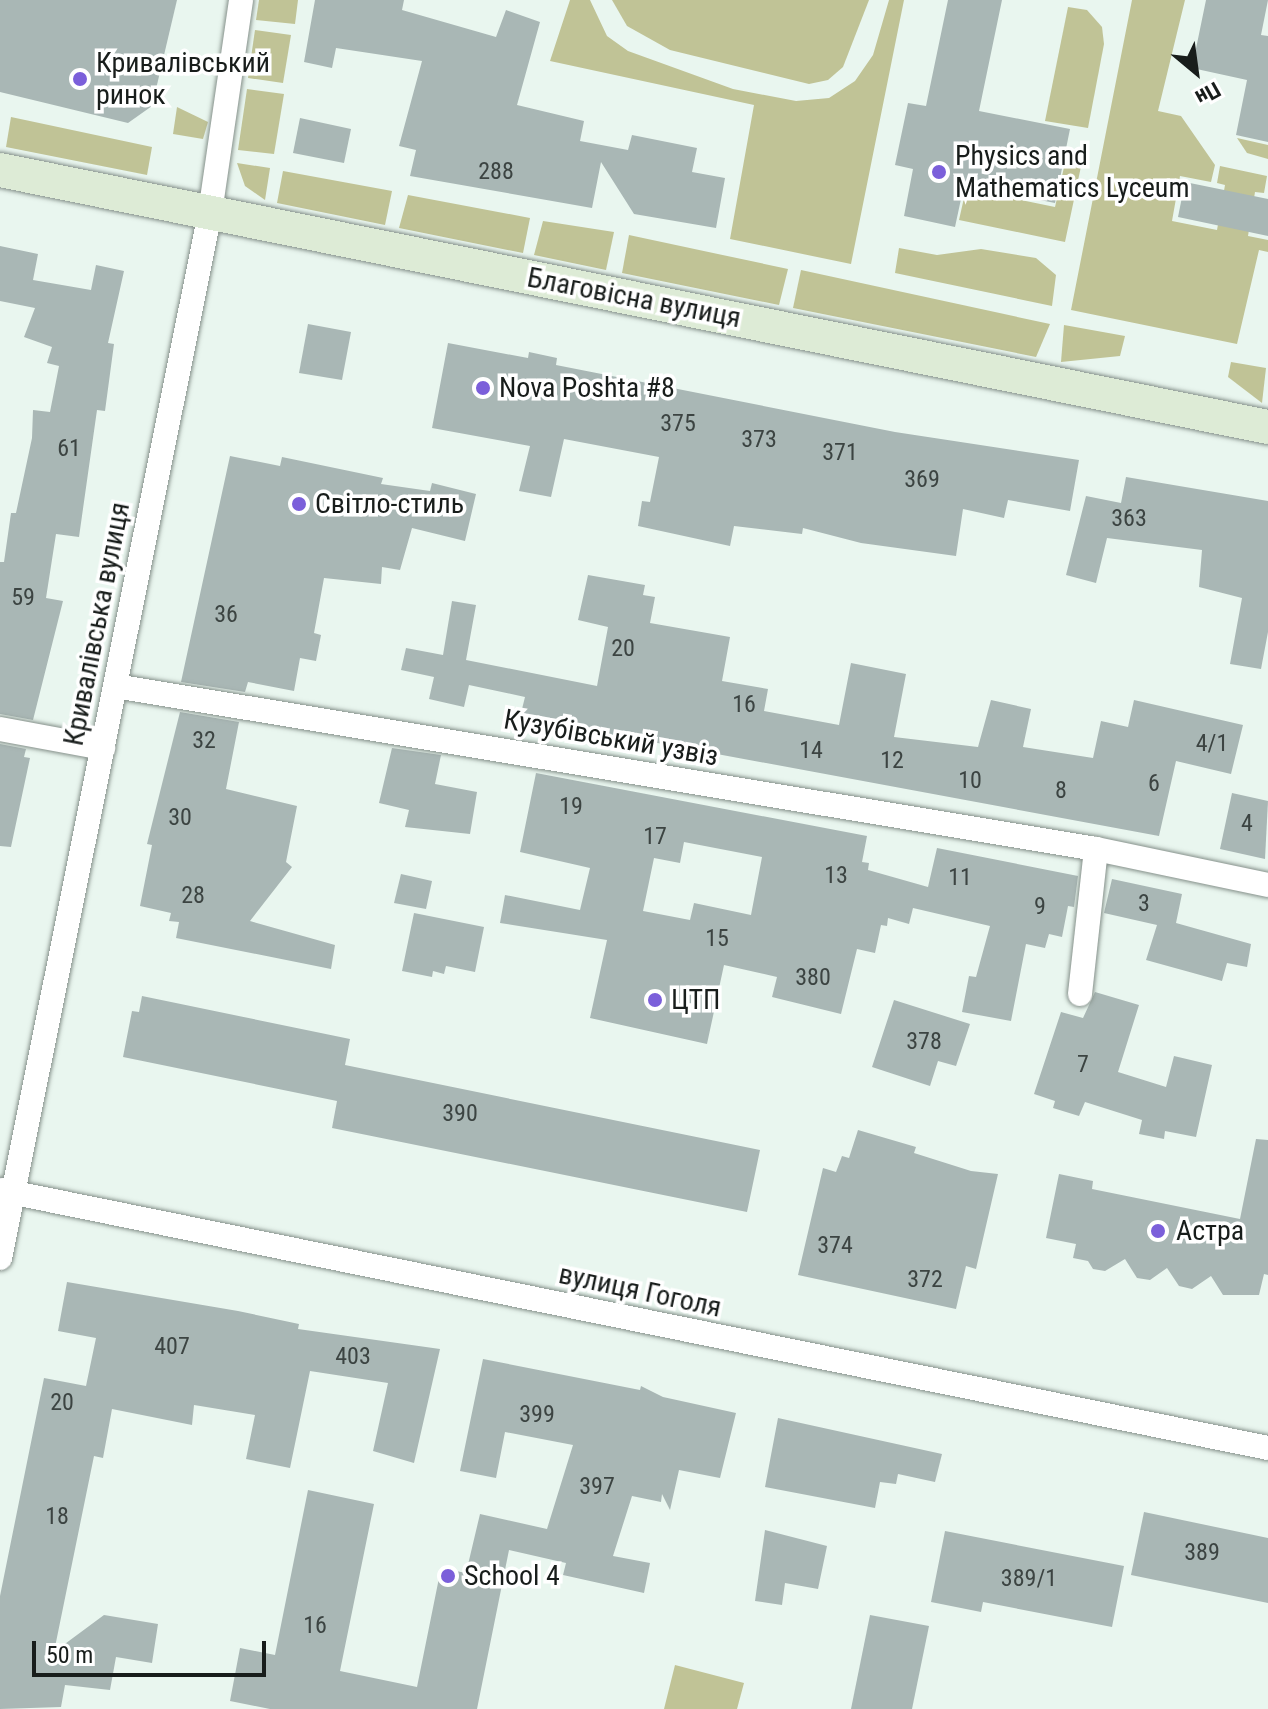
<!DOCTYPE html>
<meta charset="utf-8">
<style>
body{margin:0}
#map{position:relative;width:1268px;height:1709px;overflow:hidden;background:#e9f6ef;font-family:"Roboto Condensed",sans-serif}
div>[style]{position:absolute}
.green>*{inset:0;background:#c0c396}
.building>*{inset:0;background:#a9b7b5}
.roads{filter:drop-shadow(0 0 2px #85908a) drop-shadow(0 0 2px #85908a)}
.street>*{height:24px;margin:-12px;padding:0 12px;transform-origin:12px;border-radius:12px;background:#fff}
.secondary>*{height:34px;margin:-17px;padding:0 17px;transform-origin:17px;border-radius:17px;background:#ddebd6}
.dots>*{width:22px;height:22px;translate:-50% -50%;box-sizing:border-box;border:4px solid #fff;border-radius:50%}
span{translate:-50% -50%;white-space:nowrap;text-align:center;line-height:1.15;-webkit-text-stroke:7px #fff;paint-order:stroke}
.number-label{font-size:24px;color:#3c4442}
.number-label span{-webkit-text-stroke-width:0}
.poi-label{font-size:28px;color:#181d1b}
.left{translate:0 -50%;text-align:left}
.street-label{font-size:28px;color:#181d1b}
.north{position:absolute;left:1156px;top:32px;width:80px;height:80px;-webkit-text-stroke:6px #fff;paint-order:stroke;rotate:151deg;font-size:22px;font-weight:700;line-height:32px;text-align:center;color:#181d1b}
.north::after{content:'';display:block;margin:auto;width:28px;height:36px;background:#181d1b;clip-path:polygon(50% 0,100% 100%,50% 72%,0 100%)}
.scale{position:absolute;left:32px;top:1641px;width:234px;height:36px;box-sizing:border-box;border:4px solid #181d1b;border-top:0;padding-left:10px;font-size:24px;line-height:28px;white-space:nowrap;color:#181d1b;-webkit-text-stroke:6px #fff;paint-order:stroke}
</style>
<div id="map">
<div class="green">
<div style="clip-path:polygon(259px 0,298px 0,295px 24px,256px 20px)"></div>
<div style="clip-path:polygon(570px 0,590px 0,607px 36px,628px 51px,733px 89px,796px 101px,829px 98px,855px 81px,873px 55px,889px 0,904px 0,851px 264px,730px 239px,754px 105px,550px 61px)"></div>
<div style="clip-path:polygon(612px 0,869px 0,843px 67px,828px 80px,809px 84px,670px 50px,627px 26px)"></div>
<div style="clip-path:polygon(1132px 0,1185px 0,1158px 111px,1181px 116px,1215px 165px,1211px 182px,1180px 176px,1172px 221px,1217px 230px,1225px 185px,1217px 183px,1220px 166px,1267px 176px,1264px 193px,1255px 192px,1248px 236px,1268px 240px,1268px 252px,1259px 250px,1237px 344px,1071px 310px)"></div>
<div style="clip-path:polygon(1068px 7px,1087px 10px,1102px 27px,1104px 44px,1088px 128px,1045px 121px)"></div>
<div style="clip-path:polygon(255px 30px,291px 35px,283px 83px,248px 78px)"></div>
<div style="clip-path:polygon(247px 89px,284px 94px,274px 154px,238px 150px)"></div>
<div style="clip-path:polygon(177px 107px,208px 122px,203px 139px,173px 134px)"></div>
<div style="clip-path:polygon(11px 117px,152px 147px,147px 175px,6px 147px)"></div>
<div style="clip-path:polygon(1237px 138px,1268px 145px,1268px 159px,1247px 153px)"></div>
<div style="clip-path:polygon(1067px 154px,1083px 157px,1065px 242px,959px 220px,966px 189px,1055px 207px)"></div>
<div style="clip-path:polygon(237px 163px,270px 168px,265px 200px,245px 186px)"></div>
<div style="clip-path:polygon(283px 171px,392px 191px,385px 225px,277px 203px)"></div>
<div style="clip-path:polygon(408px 195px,530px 218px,523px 253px,399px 228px)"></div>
<div style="clip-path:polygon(543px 221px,614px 232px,606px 270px,534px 255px)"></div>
<div style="clip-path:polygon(629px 235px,788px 269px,779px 305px,622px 273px)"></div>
<div style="clip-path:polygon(899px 248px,937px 255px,981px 249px,1036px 258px,1056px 275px,1052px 306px,895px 273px)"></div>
<div style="clip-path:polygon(801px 270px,1050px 324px,1036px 357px,793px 308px)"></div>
<div style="clip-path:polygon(1064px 325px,1125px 336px,1120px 356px,1061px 362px)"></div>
<div style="clip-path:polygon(1231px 362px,1266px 368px,1262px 403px,1228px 377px)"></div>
<div style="clip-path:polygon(675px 1665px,744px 1683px,737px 1709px,664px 1709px)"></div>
</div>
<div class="building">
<div style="clip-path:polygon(0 0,177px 0,152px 106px,128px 123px,0 92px)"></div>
<div style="clip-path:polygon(315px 0,404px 0,402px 10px,496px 37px,506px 10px,540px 22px,517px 105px,584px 121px,580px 141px,628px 150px,632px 135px,697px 148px,692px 172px,725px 178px,716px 228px,634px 214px,601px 162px,592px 208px,410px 176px,416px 150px,399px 146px,422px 61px,336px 48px,332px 68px,304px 62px)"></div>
<div style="clip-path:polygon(948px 0,1002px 0,979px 111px,1070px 129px,1055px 203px,964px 185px,955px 227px,904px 216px,913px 169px,895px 165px,908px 103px,926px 106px)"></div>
<div style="clip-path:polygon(1206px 0,1268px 0,1261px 35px,1268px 36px,1268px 142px,1236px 135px,1247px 80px,1192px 68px)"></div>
<div style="clip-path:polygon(300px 118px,351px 129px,344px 163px,293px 153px)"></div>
<div style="clip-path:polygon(1185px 182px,1268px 199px,1268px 236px,1178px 217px)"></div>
<div style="clip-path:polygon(0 246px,38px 254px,33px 280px,91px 290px,96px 265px,124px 271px,108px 343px,114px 344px,105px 411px,97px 410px,79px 537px,56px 534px,46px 598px,63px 601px,33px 720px,0 714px,0 562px,4px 562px,11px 513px,16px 513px,32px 438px,33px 410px,50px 412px,59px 366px,47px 363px,52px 347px,24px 337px,35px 308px,0 301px)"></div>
<div style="clip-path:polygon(308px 324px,351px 332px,342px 380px,299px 373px)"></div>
<div style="clip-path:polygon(448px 343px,528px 358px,529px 352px,557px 358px,556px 365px,895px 432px,1079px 460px,1070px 511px,1008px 500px,1004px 518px,963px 509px,956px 556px,861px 543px,803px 528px,802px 534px,734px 526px,730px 546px,638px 526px,642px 501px,650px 502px,659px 457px,564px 439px,551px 497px,519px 491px,530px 446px,432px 428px)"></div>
<div style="clip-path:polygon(230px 456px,280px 466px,282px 457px,383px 478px,381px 484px,430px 491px,432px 483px,476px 494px,465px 541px,412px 528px,400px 570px,382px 567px,381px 584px,324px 578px,314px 633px,321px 635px,316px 661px,300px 658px,294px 691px,248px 682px,245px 692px,181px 682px)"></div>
<div style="clip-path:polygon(1126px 477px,1268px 501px,1268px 632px,1261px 669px,1230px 664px,1242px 598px,1199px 587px,1202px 550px,1107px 538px,1096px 583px,1066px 575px,1086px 496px,1121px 503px)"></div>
<div style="clip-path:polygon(588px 575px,645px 585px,643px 595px,655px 597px,650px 623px,730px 637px,722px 681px,768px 689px,764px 711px,839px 725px,851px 663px,906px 674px,894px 737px,978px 747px,991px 700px,1031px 709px,1023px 747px,1093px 758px,1101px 721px,1128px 727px,1134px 700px,1243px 725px,1231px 774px,1176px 761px,1159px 836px,593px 731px,521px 713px,525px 697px,469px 685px,464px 707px,429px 699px,434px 677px,401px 670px,406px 648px,443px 655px,452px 601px,476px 605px,466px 660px,597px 686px,608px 627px,578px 620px)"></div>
<div style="clip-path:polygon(180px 712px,239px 722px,226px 789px,297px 806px,286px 862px,292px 867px,250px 921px,335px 945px,331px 969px,176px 938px,179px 922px,169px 921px,171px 913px,140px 906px,152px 845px,147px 844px)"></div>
<div style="clip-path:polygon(0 744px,26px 749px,24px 757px,30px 758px,11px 847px,0 846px)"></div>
<div style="clip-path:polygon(392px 748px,441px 755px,435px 784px,477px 792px,470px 834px,405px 827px,409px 810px,379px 803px)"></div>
<div style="clip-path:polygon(evenodd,536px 773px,867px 836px,862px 862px,869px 863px,868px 870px,928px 887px,937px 848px,1078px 876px,1074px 907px,1068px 906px,1062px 937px,1049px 934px,1045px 948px,1026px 944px,1011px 1021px,962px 1012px,969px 976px,976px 977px,990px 926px,913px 908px,909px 924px,888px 918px,887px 926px,881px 925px,875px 953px,857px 949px,841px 1014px,772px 997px,777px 977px,724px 965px,707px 1044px,590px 1018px,607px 940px,500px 923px,505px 895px,580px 910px,590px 868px,520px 852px,536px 773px,684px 842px,762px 857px,751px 915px,694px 903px,690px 920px,643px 911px,654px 858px,680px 863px,684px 842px)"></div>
<div style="clip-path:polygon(1232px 793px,1268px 801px,1265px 859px,1220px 849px)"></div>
<div style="clip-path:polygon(401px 874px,432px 881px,426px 909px,394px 903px)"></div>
<div style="clip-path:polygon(1112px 879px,1182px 894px,1176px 923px,1251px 944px,1247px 967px,1227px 963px,1222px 981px,1146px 960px,1157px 925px,1104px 913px)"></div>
<div style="clip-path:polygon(414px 913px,484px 927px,475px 972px,446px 966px,444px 974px,433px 971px,432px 977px,402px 971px)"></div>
<div style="clip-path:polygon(1095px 992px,1139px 1005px,1118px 1072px,1166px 1087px,1174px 1056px,1212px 1065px,1196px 1137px,1165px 1131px,1164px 1139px,1139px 1134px,1142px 1120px,1085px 1102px,1079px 1116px,1053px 1108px,1055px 1101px,1034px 1094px,1061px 1012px,1083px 1018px)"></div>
<div style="clip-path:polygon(142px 996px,350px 1039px,345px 1065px,760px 1150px,747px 1212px,332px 1128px,337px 1101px,123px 1057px,132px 1011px,139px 1012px)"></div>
<div style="clip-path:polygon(894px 1000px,970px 1024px,956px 1066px,938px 1061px,930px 1086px,872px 1067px)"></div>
<div style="clip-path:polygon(858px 1130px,916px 1147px,914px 1153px,971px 1171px,998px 1174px,976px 1269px,966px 1266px,956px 1309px,798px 1275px,823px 1168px,836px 1172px,842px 1156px,849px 1158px)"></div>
<div style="clip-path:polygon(1256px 1139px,1268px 1140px,1268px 1275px,1264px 1274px,1259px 1295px,1223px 1295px,1211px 1276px,1192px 1289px,1179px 1286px,1167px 1268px,1150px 1280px,1137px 1278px,1125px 1259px,1105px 1271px,1093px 1269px,1088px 1261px,1073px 1258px,1076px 1244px,1046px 1238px,1059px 1174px,1093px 1181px,1092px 1189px,1240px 1219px)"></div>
<div style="clip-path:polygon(67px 1282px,238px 1311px,299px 1324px,298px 1329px,440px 1349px,414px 1463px,373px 1451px,388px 1383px,310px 1371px,290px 1468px,246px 1459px,255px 1415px,194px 1405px,192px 1425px,112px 1409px,103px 1458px,94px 1456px,54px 1652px,104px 1615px,158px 1624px,152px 1663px,116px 1657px,110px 1690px,65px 1685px,61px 1707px,0 1709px,0 1596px,44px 1378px,86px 1386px,96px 1338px,58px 1331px)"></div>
<div style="clip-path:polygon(483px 1359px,640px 1390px,641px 1386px,663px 1397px,736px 1413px,720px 1478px,679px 1470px,670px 1510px,662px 1494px,661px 1502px,632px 1496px,613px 1556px,650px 1563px,644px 1593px,563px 1575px,566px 1563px,509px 1550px,477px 1709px,270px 1709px,230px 1701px,240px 1648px,275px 1655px,308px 1490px,374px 1504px,340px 1671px,417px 1687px,441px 1568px,466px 1573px,480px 1514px,547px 1529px,573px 1445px,505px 1432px,496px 1478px,460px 1471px)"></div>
<div style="clip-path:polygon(778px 1418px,942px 1454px,935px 1482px,898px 1474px,896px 1484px,880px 1482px,875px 1508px,765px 1487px)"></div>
<div style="clip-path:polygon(1144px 1512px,1268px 1538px,1268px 1603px,1131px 1575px)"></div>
<div style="clip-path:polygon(765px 1530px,827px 1546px,818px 1589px,785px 1583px,782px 1605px,755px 1601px)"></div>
<div style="clip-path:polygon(945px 1531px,1124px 1566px,1112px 1627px,983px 1602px,981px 1612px,931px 1602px)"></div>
<div style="clip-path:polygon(870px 1615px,929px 1626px,912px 1709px,851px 1709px)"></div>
</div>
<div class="roads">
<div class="street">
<div style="left:115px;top:686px;width:994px;rotate:9.43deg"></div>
<div style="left:1096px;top:849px;width:176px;rotate:11.8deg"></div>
<div style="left:0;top:729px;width:105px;rotate:10.5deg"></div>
<div style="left:1080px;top:994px;width:146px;rotate:-83.7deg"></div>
<div style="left:0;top:1190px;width:1294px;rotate:11.5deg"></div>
<div style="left:0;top:1258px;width:1066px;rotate:-78.64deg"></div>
<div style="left:210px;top:213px;width:215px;rotate:-81.7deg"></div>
</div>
<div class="secondary">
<div style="left:0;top:170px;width:1294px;rotate:11.46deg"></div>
</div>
</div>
<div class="dots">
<div style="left:80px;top:79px;background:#7b5fda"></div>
<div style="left:939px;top:172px;background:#7b5fda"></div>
<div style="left:483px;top:388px;background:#7b5fda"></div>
<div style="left:299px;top:504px;background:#7b5fda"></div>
<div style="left:655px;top:1000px;background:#7b5fda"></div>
<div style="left:1158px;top:1231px;background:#7b5fda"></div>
<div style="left:448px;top:1576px;background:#7b5fda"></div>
</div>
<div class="number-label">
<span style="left:496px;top:172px">288</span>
<span style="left:678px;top:424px">375</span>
<span style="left:759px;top:440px">373</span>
<span style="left:69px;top:449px">61</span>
<span style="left:840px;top:453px">371</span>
<span style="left:922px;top:480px">369</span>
<span style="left:1129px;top:519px">363</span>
<span style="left:23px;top:598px">59</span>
<span style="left:226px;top:615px">36</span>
<span style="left:623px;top:649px">20</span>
<span style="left:744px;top:705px">16</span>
<span style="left:204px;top:741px">32</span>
<span style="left:1212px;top:744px">4/1</span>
<span style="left:811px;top:751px">14</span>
<span style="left:892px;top:761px">12</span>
<span style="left:970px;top:781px">10</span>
<span style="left:1154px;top:784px">6</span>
<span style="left:1061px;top:791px">8</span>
<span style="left:571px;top:807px">19</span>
<span style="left:180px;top:818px">30</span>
<span style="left:1247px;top:824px">4</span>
<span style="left:655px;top:837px">17</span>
<span style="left:836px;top:876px">13</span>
<span style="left:960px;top:878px">11</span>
<span style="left:193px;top:896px">28</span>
<span style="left:1144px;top:904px">3</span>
<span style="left:1040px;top:907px">9</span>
<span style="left:717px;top:939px">15</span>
<span style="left:813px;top:978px">380</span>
<span style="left:924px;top:1042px">378</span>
<span style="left:1083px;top:1065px">7</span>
<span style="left:460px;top:1114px">390</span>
<span style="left:835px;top:1246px">374</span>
<span style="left:925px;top:1280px">372</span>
<span style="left:172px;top:1347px">407</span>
<span style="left:353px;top:1357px">403</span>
<span style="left:62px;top:1403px">20</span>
<span style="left:537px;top:1415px">399</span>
<span style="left:597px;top:1487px">397</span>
<span style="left:57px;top:1517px">18</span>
<span style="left:1202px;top:1553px">389</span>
<span style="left:1029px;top:1579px">389/1</span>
<span style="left:315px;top:1626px">16</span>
</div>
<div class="poi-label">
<span class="left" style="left:96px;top:79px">Кривалівський<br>ринок</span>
<span class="left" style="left:955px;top:172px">Physics and<br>Mathematics Lyceum</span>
<span class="left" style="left:499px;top:388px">Nova Poshta #8</span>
<span class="left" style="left:315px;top:504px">Світло-стиль</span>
<span class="left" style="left:671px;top:1000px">ЦТП</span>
<span class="left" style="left:1176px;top:1231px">Астра</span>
<span class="left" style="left:464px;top:1576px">School 4</span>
</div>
<div class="street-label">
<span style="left:634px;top:298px;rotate:11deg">Благовісна вулиця</span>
<span style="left:97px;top:624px;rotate:-79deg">Кривалівська вулиця</span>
<span style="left:611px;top:738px;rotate:10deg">Кузубівський узвіз</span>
<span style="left:640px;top:1291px;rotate:12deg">вулиця Гоголя</span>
</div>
<div class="north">Пн</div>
<div class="scale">50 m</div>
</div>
